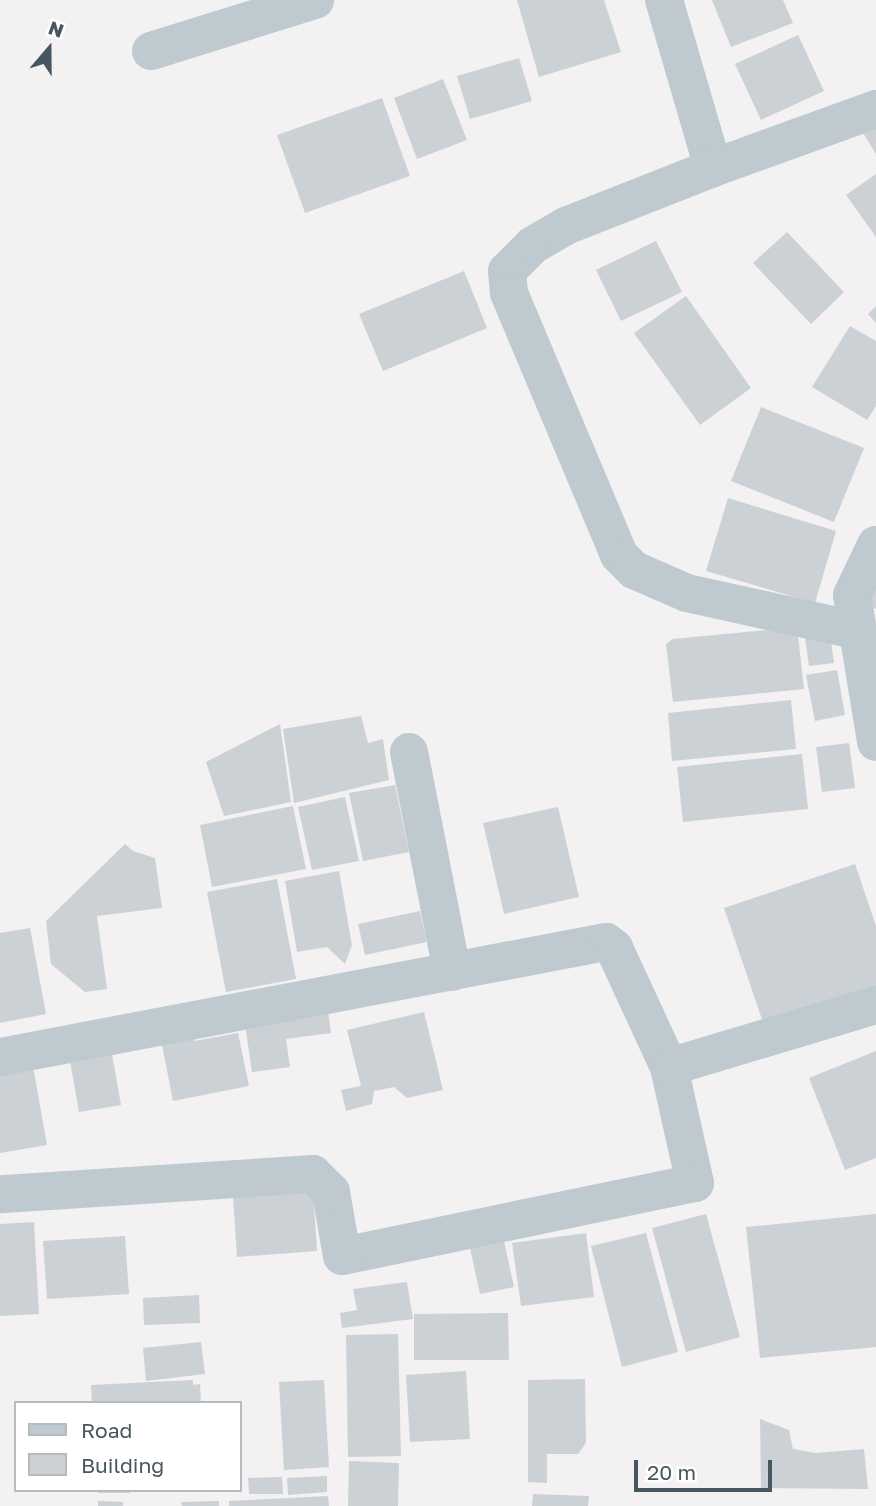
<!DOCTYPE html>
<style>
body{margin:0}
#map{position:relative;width:876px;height:1506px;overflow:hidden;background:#f3f1f1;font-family:"Golos Text",sans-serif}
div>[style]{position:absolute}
.building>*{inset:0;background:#ccd1d5}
.minor>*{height:38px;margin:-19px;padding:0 19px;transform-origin:19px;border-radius:19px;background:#becad0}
span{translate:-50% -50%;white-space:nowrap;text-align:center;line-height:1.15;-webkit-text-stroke:5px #fff;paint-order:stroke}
.legend{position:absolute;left:14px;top:1401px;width:228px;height:91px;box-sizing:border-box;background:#fff;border:2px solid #b5bcbf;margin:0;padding:9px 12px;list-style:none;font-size:21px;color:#47575f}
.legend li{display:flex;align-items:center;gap:14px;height:35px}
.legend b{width:35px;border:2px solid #b5bcbf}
.north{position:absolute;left:14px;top:14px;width:70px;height:70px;-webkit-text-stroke:5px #fff;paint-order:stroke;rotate:20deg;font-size:19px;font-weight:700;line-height:28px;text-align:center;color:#47575f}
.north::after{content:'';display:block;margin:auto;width:24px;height:32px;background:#47575f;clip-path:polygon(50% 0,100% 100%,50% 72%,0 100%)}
.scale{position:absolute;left:634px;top:1460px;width:138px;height:32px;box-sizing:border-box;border:4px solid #47575f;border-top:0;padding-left:9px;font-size:21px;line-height:24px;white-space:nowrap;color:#47575f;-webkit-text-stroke:5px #fff;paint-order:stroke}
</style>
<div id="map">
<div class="building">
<div style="clip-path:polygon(517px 0,604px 0,621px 52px,539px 77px)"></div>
<div style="clip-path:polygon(712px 0,783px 0,793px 23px,731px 47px)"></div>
<div style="clip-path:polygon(798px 35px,824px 91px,761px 120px,735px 64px)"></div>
<div style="clip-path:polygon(519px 58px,532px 101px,470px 119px,457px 76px)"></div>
<div style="clip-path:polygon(443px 79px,467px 140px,417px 159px,394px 98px)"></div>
<div style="clip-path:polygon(382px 98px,410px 176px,305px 213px,277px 135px)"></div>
<div style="clip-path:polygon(876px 123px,876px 154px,862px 131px)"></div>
<div style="clip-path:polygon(876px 174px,876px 237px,846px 195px)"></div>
<div style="clip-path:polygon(787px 232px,844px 292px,811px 324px,753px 263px)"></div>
<div style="clip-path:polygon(656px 241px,682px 292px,621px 321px,596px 270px)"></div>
<div style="clip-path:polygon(464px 271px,487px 328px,383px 371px,359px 314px)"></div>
<div style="clip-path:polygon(686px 296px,751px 388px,700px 425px,634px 333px)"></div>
<div style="clip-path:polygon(876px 306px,876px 323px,868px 314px)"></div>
<div style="clip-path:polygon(850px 326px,876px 341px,876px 406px,867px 420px,812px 387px)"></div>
<div style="clip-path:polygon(761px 407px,864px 448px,834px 522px,731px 481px)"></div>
<div style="clip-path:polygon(728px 498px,836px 531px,815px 603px,706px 571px)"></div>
<div style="clip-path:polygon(876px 570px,876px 609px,860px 600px)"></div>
<div style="clip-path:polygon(797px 627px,804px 689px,673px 702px,666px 644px,673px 639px)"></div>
<div style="clip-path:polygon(829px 627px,834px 663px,809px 666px,804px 631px)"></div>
<div style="clip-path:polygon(837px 670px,845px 715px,815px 721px,806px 675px)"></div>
<div style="clip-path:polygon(791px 700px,796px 749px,672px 761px,668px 713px)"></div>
<div style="clip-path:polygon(361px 716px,368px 743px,383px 739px,389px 780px,294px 803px,283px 729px)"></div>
<div style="clip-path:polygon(280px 724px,291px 802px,224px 816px,206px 762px)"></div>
<div style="clip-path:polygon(849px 743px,855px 788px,822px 792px,816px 747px)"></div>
<div style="clip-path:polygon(802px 754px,808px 809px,683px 822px,677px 767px)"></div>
<div style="clip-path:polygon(395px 785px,409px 852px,363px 861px,349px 793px)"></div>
<div style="clip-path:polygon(345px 797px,359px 861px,312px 870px,298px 807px)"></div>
<div style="clip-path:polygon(293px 806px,306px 869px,212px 887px,200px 825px)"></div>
<div style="clip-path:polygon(558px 807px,579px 897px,504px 914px,483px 823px)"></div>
<div style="clip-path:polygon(125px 844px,133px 851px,155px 858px,162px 908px,97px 916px,107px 989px,85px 992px,51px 964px,46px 921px)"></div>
<div style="clip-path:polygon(855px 864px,876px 926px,876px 997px,767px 1034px,724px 908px)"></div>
<div style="clip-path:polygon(339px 871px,352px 945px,345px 964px,327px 947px,297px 952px,285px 881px)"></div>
<div style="clip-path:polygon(277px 879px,296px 979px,226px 992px,207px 892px)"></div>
<div style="clip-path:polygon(420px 911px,427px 942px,365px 955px,358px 924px)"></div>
<div style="clip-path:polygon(30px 928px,46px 1014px,0 1023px,0 933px)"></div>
<div style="clip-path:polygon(328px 1011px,331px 1033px,286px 1039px,290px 1067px,252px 1072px,245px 1024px)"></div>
<div style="clip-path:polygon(424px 1012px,443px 1090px,407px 1098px,394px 1087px,374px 1091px,372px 1104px,346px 1111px,341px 1090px,361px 1086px,347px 1030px)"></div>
<div style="clip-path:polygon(193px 1028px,195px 1041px,238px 1033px,249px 1086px,173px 1101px,160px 1035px)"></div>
<div style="clip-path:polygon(876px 1051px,876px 1158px,845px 1170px,809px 1078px)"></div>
<div style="clip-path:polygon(112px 1054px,121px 1105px,79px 1112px,70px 1061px)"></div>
<div style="clip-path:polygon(33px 1066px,47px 1145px,0 1153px,0 1072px)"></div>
<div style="clip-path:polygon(313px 1190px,317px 1251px,237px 1257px,233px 1195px)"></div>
<div style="clip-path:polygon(706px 1214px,740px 1337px,686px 1352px,652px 1228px)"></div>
<div style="clip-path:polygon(876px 1214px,876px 1347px,760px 1358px,746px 1227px)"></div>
<div style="clip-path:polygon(34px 1222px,39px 1314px,0 1316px,0 1224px)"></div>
<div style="clip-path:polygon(586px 1233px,594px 1297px,521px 1306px,512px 1243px)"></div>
<div style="clip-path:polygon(646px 1233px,678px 1352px,622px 1367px,591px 1246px)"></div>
<div style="clip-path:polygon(125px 1236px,129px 1294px,47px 1299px,43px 1241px)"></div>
<div style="clip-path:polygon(504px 1241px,514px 1287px,480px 1294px,470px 1248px)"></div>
<div style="clip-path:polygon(407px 1282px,413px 1319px,342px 1328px,340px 1313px,357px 1310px,353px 1289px)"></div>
<div style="clip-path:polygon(199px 1295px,200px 1323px,144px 1325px,143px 1298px)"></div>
<div style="clip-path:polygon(508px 1313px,509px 1360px,414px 1360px,414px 1314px)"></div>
<div style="clip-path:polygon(398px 1334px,401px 1456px,348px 1457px,346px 1335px)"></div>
<div style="clip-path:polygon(201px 1342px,205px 1374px,146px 1381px,143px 1348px)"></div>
<div style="clip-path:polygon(466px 1371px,470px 1439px,410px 1442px,406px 1375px)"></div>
<div style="clip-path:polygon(585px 1379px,586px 1443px,578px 1454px,547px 1454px,547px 1483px,528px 1482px,528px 1380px)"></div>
<div style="clip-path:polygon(193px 1380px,193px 1385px,200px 1384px,201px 1403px,92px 1403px,91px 1385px)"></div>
<div style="clip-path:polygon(324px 1380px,329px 1467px,284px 1470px,279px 1382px)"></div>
<div style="clip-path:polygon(760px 1419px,789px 1430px,793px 1449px,815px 1453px,864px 1449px,868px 1489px,761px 1488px)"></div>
<div style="clip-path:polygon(349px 1461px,399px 1463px,398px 1506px,348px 1506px)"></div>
<div style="clip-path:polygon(327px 1476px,327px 1492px,288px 1495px,287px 1478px)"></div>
<div style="clip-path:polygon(282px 1477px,283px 1494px,249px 1494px,248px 1478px)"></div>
<div style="clip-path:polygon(98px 1490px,130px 1490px,130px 1493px,98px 1493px)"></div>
<div style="clip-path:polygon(533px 1494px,589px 1496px,588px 1506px,532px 1506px)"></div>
<div style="clip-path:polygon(328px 1496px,329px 1506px,229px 1506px,229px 1501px)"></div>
<div style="clip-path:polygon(98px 1501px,123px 1502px,123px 1506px,98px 1506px)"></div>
<div style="clip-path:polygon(219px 1501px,219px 1506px,182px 1506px,181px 1502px)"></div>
</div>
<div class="minor">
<div style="left:664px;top:0;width:175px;rotate:73.7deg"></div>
<div style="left:713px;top:168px;width:173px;rotate:-19.9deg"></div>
<div style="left:151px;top:51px;width:172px;rotate:-17.3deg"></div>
<div style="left:713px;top:168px;width:158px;rotate:158.5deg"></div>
<div style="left:566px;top:226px;width:39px;rotate:150deg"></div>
<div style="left:532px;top:246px;width:35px;rotate:135deg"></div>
<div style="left:507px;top:271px;width:22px;rotate:85deg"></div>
<div style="left:509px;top:293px;width:284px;rotate:67.2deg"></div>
<div style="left:619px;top:555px;width:21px;rotate:45deg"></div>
<div style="left:634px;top:570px;width:58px;rotate:23.5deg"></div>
<div style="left:687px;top:593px;width:172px;rotate:12.4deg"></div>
<div style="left:876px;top:545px;width:55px;rotate:115.6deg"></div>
<div style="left:852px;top:595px;width:149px;rotate:80.7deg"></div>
<div style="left:409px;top:752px;width:224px;rotate:78.9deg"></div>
<div style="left:0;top:1057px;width:617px;rotate:-10.75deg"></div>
<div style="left:606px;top:942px;width:10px;rotate:37deg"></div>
<div style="left:614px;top:948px;width:131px;rotate:65.2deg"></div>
<div style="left:669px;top:1067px;width:119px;rotate:77.4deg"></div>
<div style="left:695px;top:1183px;width:360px;rotate:168.3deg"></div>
<div style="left:342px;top:1256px;width:65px;rotate:-99.8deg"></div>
<div style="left:331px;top:1192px;width:25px;rotate:-135deg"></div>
<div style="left:313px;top:1174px;width:314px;rotate:176.3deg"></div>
<div style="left:669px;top:1067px;width:216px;rotate:-16.7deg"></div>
</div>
<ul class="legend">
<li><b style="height:9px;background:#becad0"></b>Road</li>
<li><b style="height:19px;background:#ccd1d5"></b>Building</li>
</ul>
<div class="north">N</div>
<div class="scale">20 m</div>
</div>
